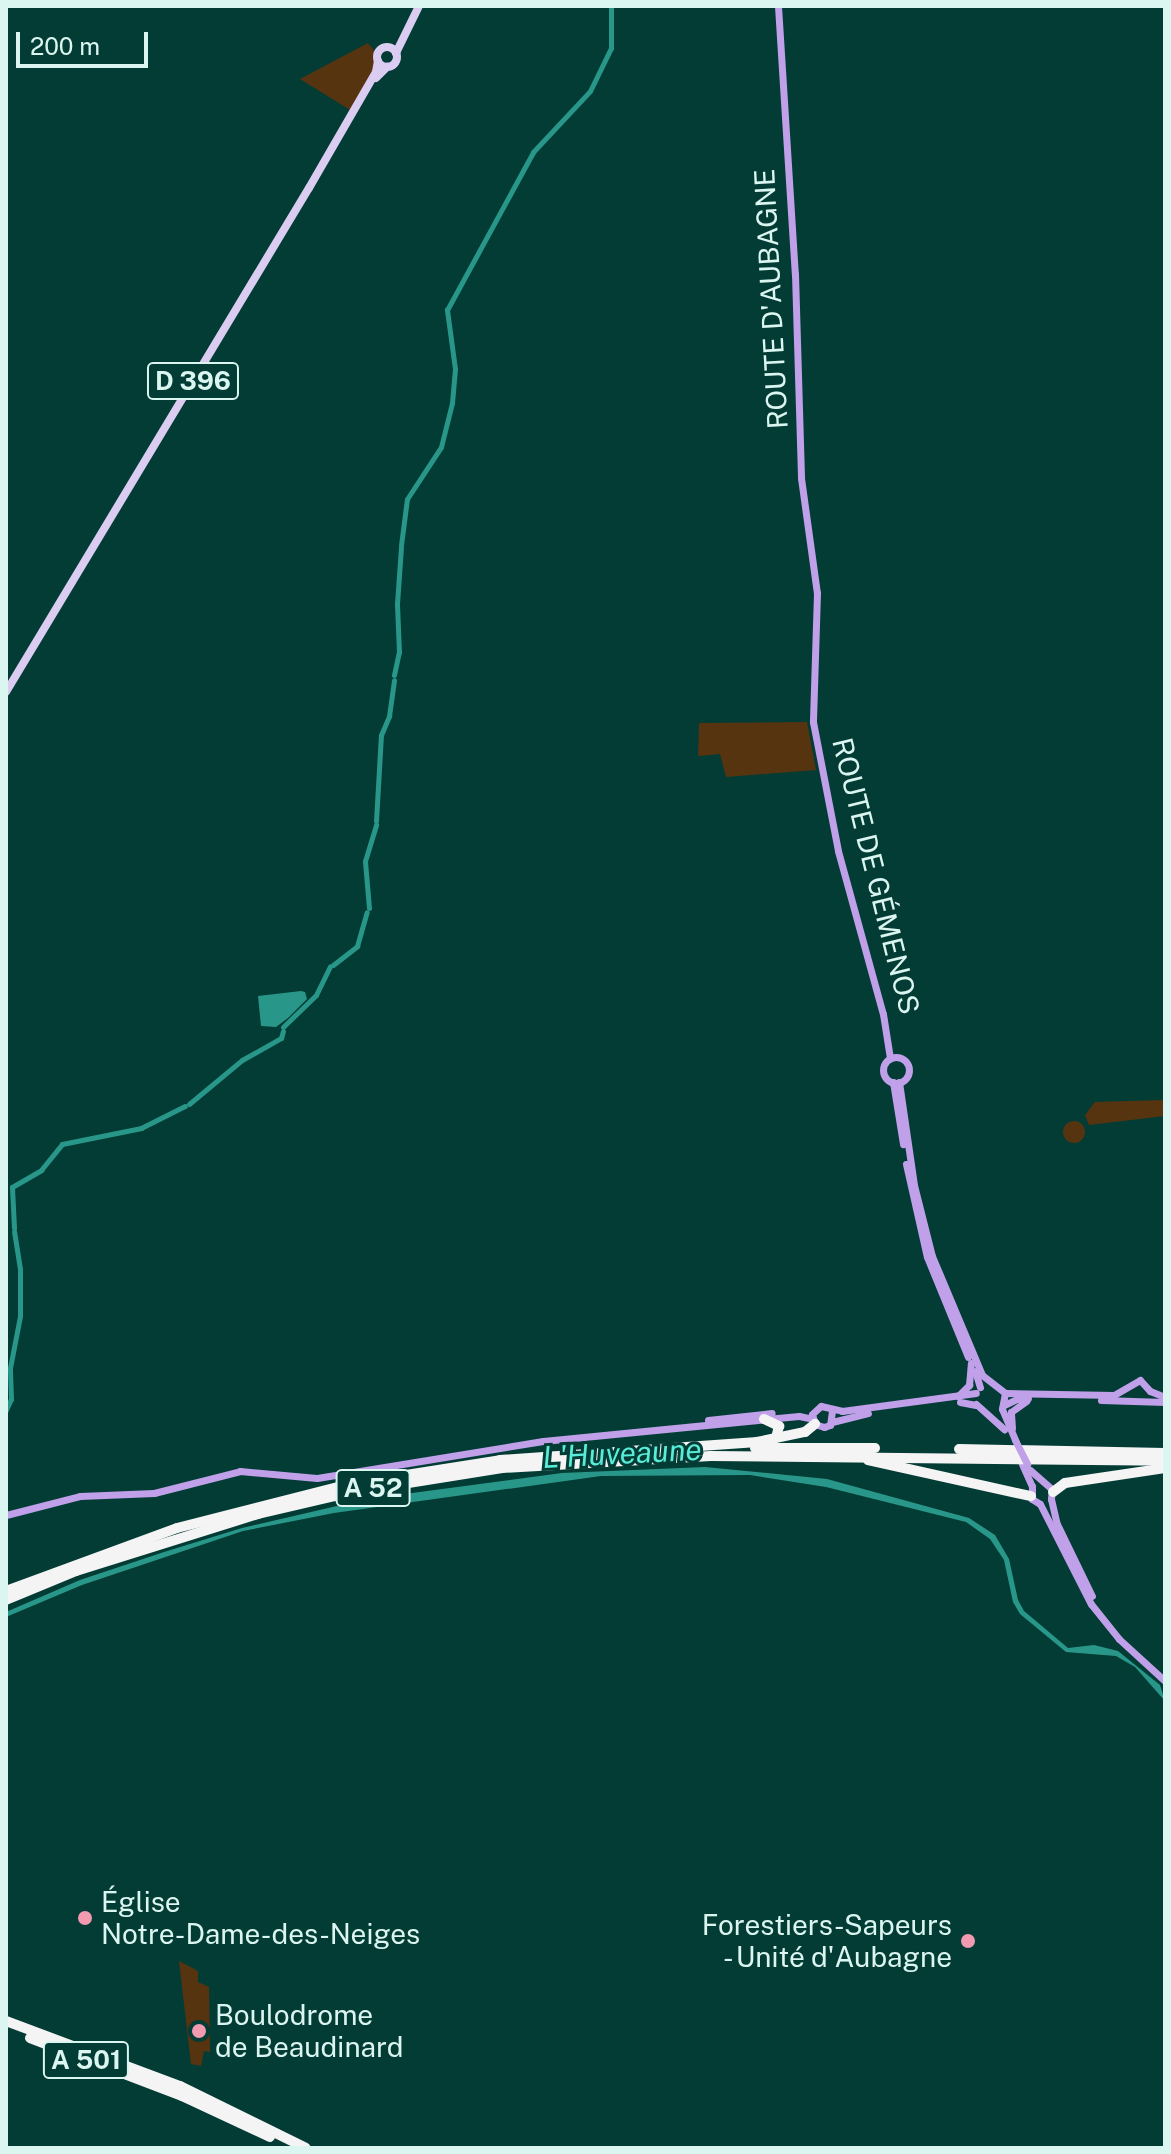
<!DOCTYPE html>
<meta charset="utf-8">
<style>
body{margin:0}
#map{position:relative;width:1171px;height:2154px;overflow:hidden;background:#033c35;font-family:"Public Sans",sans-serif}
div>[style]{position:absolute}
.green>*{inset:0;background:#573410}
.round{border-radius:50%}
.water>*{inset:0;background:#289789}
.canal>*{height:5px;margin:-2.5px;padding:0 2.5px;transform-origin:2.5px;border-radius:2.5px;background:#289789}
.secondary>*{height:7px;margin:-3.5px;padding:0 3.5px;transform-origin:3.5px;border-radius:3.5px;background:#bfa0e9}
.secondary>.ring{margin:-3.5px;padding:0;box-sizing:content-box;background:none;border:7px solid #bfa0e9;border-radius:50%}
.primary>*{height:8px;margin:-4px;padding:0 4px;transform-origin:4px;border-radius:4px;background:#dbccf2}
.primary>.ring{margin:-4px;padding:0;box-sizing:content-box;background:none;border:8px solid #dbccf2;border-radius:50%}
.motorway>*{height:10px;margin:-5px;padding:0 5px;transform-origin:5px;border-radius:5px;background:#f4f4f4}
.secondary-bridge>*{height:7px;margin:-3.5px;padding:0 3.5px;transform-origin:3.5px;border-radius:3.5px;background:#bfa0e9}
.dots>*{width:22px;height:22px;translate:-50% -50%;box-sizing:border-box;border:4px solid #033c35;border-radius:50%}
span{translate:-50% -50%;white-space:nowrap;text-align:center;line-height:1.15;-webkit-text-stroke:6px #033c35;paint-order:stroke}
.shield-label span{padding:2px 6px;background:#033c35;border:2px solid;border-radius:6px;-webkit-text-stroke-width:0}
.shield-label{font-size:26px;color:#dbf5f0;font-weight:700}
.street-label{font-size:28px;color:#dbf5f0}
.poi-label{font-size:28px;color:#dbf5f0}
.left{translate:0 -50%;text-align:left}
.right{translate:-100% -50%;text-align:right}
.water-label{font-size:30px;color:#58ecd9;font-style:italic}
.frame{position:absolute;inset:0;border:8px solid #dbf5f0;pointer-events:none}
.scale{position:absolute;left:16px;top:32px;width:132px;height:36px;box-sizing:border-box;border:4px solid #dbf5f0;border-top:0;padding-left:10px;font-size:24px;line-height:28px;white-space:nowrap;color:#dbf5f0;-webkit-text-stroke:6px #033c35;paint-order:stroke}
</style>
<div id="map">
<div class="green">
<div style="clip-path:polygon(368px 43px,375px 52px,375px 68px,350px 110px,300px 79px)"></div>
<div style="clip-path:polygon(807px 722px,816px 770px,726px 777px,720px 754px,698px 756px,699px 723px)"></div>
<div style="clip-path:polygon(1165px 1100px,1165px 1116px,1089px 1125px,1085px 1115px,1095px 1102px)"></div>
<div class="round" style="left:1063px;top:1121px;width:22px;height:22px"></div>
<div style="clip-path:polygon(179px 1961px,198px 1971px,198px 1982px,209px 1987px,210px 2052px,204px 2051px,201px 2066px,191px 2064px)"></div>
</div>
<div class="water">
<div style="clip-path:polygon(301px 991px,305px 992px,307px 999px,288px 1018px,276px 1027px,261px 1026px,258px 996px)"></div>
<div style="clip-path:polygon(705px 1467px,827px 1479px,969px 1518px,995px 1535px,1009px 1559px,1018px 1600px,1024px 1611px,1068px 1648px,1094px 1645px,1118px 1651px,1160px 1685px,1165px 1701px,1135px 1667px,1116px 1656px,1066px 1652px,1020px 1614px,1013px 1602px,1004px 1560px,990px 1539px,966px 1522px,826px 1487px,750px 1475px,601px 1476px,334px 1513px,243px 1531px,82px 1585px,6px 1617px,6px 1612px,80px 1580px,164px 1552px,242px 1528px,367px 1499px,562px 1473px)"></div>
</div>
<div class="canal">
<div style="left:401px;top:545px;width:46px;rotate:-82.6deg"></div>
<div style="left:407px;top:499px;width:62px;rotate:-56.8deg"></div>
<div style="left:441px;top:447px;width:45px;rotate:-76deg"></div>
<div style="left:452px;top:403px;width:34px;rotate:-85deg"></div>
<div style="left:455px;top:369px;width:60px;rotate:-97.7deg"></div>
<div style="left:447px;top:310px;width:180px;rotate:-61.4deg"></div>
<div style="left:533px;top:152px;width:83px;rotate:-46.9deg"></div>
<div style="left:590px;top:91px;width:48px;rotate:-64deg"></div>
<div style="left:611px;top:48px;width:42px;rotate:-90deg"></div>
<div style="left:394px;top:675px;width:24px;rotate:-78deg"></div>
<div style="left:399px;top:652px;width:48px;rotate:-92.4deg"></div>
<div style="left:397px;top:604px;width:57px;rotate:-86deg"></div>
<div style="left:376px;top:821px;width:86px;rotate:-86.7deg"></div>
<div style="left:381px;top:735px;width:21px;rotate:-67deg"></div>
<div style="left:389px;top:716px;width:36px;rotate:-82deg"></div>
<div style="left:369px;top:908px;width:47px;rotate:-94.9deg"></div>
<div style="left:365px;top:861px;width:38px;rotate:-73deg"></div>
<div style="left:333px;top:965px;width:31px;rotate:-38deg"></div>
<div style="left:357px;top:946px;width:35px;rotate:-74deg"></div>
<div style="left:283px;top:1027px;width:46px;rotate:-44.1deg"></div>
<div style="left:316px;top:995px;width:32px;rotate:-64deg"></div>
<div style="left:189px;top:1104px;width:69px;rotate:-39.7deg"></div>
<div style="left:242px;top:1060px;width:45px;rotate:-29.4deg"></div>
<div style="left:281px;top:1038px;width:7px;rotate:-74deg"></div>
<div style="left:14px;top:1228px;width:41px;rotate:-92.8deg"></div>
<div style="left:12px;top:1187px;width:34px;rotate:-30deg"></div>
<div style="left:41px;top:1170px;width:33px;rotate:-51deg"></div>
<div style="left:62px;top:1144px;width:81px;rotate:-11.4deg"></div>
<div style="left:141px;top:1128px;width:49px;rotate:-26.6deg"></div>
<div style="left:6px;top:1410px;width:12px;rotate:-66deg"></div>
<div style="left:11px;top:1399px;width:31px;rotate:-92deg"></div>
<div style="left:10px;top:1368px;width:53px;rotate:-79.1deg"></div>
<div style="left:20px;top:1316px;width:47px;rotate:-90deg"></div>
<div style="left:20px;top:1269px;width:38px;rotate:-99deg"></div>
</div>
<div class="secondary">
<div style="left:778px;top:6px;width:269px;rotate:86.4deg"></div>
<div style="left:795px;top:274px;width:204px;rotate:88.3deg"></div>
<div style="left:801px;top:478px;width:116px;rotate:82.1deg"></div>
<div style="left:817px;top:593px;width:129px;rotate:91.8deg"></div>
<div style="left:813px;top:722px;width:131px;rotate:79deg"></div>
<div style="left:838px;top:851px;width:169px;rotate:74.6deg"></div>
<div style="left:883px;top:1014px;width:45px;rotate:81deg"></div>
<div class="ring" style="left:883px;top:1057px;width:19px;height:19px"></div>
<div style="left:893px;top:1082px;width:63px;rotate:80.8deg"></div>
<div style="left:899px;top:1082px;width:104px;rotate:81.7deg"></div>
<div style="left:914px;top:1185px;width:73px;rotate:75.8deg"></div>
<div style="left:932px;top:1256px;width:129px;rotate:67.2deg"></div>
<div style="left:982px;top:1375px;width:29px;rotate:38deg"></div>
<div style="left:1005px;top:1393px;width:16px;rotate:101deg"></div>
<div style="left:1002px;top:1409px;width:34px;rotate:67deg"></div>
<div style="left:906px;top:1164px;width:95px;rotate:77.3deg"></div>
<div style="left:927px;top:1257px;width:108px;rotate:67.7deg"></div>
<div style="left:975px;top:1371px;width:17px;rotate:73deg"></div>
<div style="left:1005px;top:1393px;width:109px;rotate:1.1deg"></div>
<div style="left:1114px;top:1395px;width:30px;rotate:-30deg"></div>
<div style="left:1140px;top:1380px;width:15px;rotate:48deg"></div>
<div style="left:1150px;top:1391px;width:16px;rotate:22deg"></div>
<div style="left:958px;top:1396px;width:16px;rotate:-45deg"></div>
<div style="left:969px;top:1385px;width:22px;rotate:-85deg"></div>
<div style="left:1101px;top:1400px;width:64px;rotate:1.8deg"></div>
<div style="left:960px;top:1402px;width:16px;rotate:11deg"></div>
<div style="left:976px;top:1404px;width:38px;rotate:42deg"></div>
<div style="left:1004px;top:1405px;width:14px;rotate:-25deg"></div>
<div style="left:1017px;top:1399px;width:11px;rotate:-5deg"></div>
<div style="left:832px;top:1411px;width:14px;rotate:98deg"></div>
<div style="left:830px;top:1425px;width:6px;rotate:162deg"></div>
<div style="left:824px;top:1427px;width:9px;rotate:-162deg"></div>
<div style="left:815px;top:1424px;width:10px;rotate:-107deg"></div>
<div style="left:812px;top:1414px;width:12px;rotate:-42deg"></div>
<div style="left:821px;top:1406px;width:22px;rotate:13deg"></div>
<div style="left:842px;top:1411px;width:135px;rotate:-7.7deg"></div>
<div style="left:708px;top:1420px;width:64px;rotate:-6.2deg"></div>
<div style="left:832px;top:1422px;width:37px;rotate:-14deg"></div>
<div style="left:1012px;top:1428px;width:16px;rotate:-94deg"></div>
<div style="left:1011px;top:1412px;width:19px;rotate:-36deg"></div>
<div style="left:1022px;top:1464px;width:24px;rotate:66deg"></div>
<div style="left:1032px;top:1486px;width:13px;rotate:90deg"></div>
<div style="left:1032px;top:1499px;width:9px;rotate:32deg"></div>
<div style="left:1040px;top:1504px;width:112px;rotate:63deg"></div>
<div style="left:1091px;top:1604px;width:45px;rotate:51.3deg"></div>
<div style="left:1119px;top:1639px;width:62px;rotate:42.4deg"></div>
<div style="left:1030px;top:1470px;width:29px;rotate:41deg"></div>
<div style="left:1052px;top:1489px;width:10px;rotate:96deg"></div>
<div style="left:1051px;top:1499px;width:26px;rotate:77deg"></div>
<div style="left:1057px;top:1524px;width:80px;rotate:64.1deg"></div>
<div style="left:6px;top:1515px;width:76px;rotate:-14.4deg"></div>
<div style="left:80px;top:1496px;width:74px;rotate:-2.3deg"></div>
<div style="left:154px;top:1493px;width:89px;rotate:-14.3deg"></div>
<div style="left:240px;top:1471px;width:77px;rotate:5.2deg"></div>
<div style="left:317px;top:1478px;width:229px;rotate:-9.3deg"></div>
<div style="left:543px;top:1441px;width:257px;rotate:-5.6deg"></div>
<div style="left:799px;top:1416px;width:14px;rotate:12deg"></div>
</div>
<div class="primary">
<div class="ring" style="left:377px;top:47px;width:12px;height:12px"></div>
<div style="left:396px;top:53px;width:52px;rotate:-63.9deg"></div>
<div style="left:376px;top:78px;width:16px;rotate:-45deg"></div>
<div style="left:6px;top:692px;width:588px;rotate:-58.99deg"></div>
<div style="left:309px;top:188px;width:134px;rotate:-60deg"></div>
<div style="left:376px;top:72px;width:11px;rotate:-80deg"></div>
</div>
<div class="motorway">
<div style="left:764px;top:1419px;width:17px;rotate:25deg"></div>
<div style="left:779px;top:1426px;width:12px;rotate:104deg"></div>
<div style="left:755px;top:1448px;width:120px"></div>
<div style="left:959px;top:1449px;width:206px;rotate:1.1deg"></div>
<div style="left:868px;top:1460px;width:167px;rotate:12.5deg"></div>
<div style="left:1053px;top:1492px;width:15px;rotate:-37deg"></div>
<div style="left:1065px;top:1483px;width:101px;rotate:-8.5deg"></div>
<div style="left:6px;top:1591px;width:182px;rotate:-20.2deg"></div>
<div style="left:177px;top:1528px;width:178px;rotate:-14.3deg"></div>
<div style="left:349px;top:1484px;width:153px;rotate:-9deg"></div>
<div style="left:500px;top:1460px;width:258px;rotate:-4deg"></div>
<div style="left:757px;top:1442px;width:49px;rotate:-11.8deg"></div>
<div style="left:805px;top:1432px;width:13px;rotate:-39deg"></div>
<div style="left:6px;top:1600px;width:76px;rotate:-22.5deg"></div>
<div style="left:76px;top:1571px;width:191px;rotate:-17.4deg"></div>
<div style="left:258px;top:1514px;width:97px;rotate:-13.2deg"></div>
<div style="left:352px;top:1492px;width:152px;rotate:-9.1deg"></div>
<div style="left:502px;top:1468px;width:209px;rotate:-3.3deg"></div>
<div style="left:711px;top:1456px;width:454px;rotate:0.6deg"></div>
<div style="left:6px;top:2021px;width:186px;rotate:20.5deg"></div>
<div style="left:180px;top:2086px;width:140px;rotate:26.2deg"></div>
<div style="left:30px;top:2038px;width:163px;rotate:20.9deg"></div>
<div style="left:182px;top:2096px;width:97px;rotate:25deg"></div>
</div>
<div class="secondary-bridge">
<div style="left:1015px;top:1440px;width:27px;rotate:63deg"></div>
</div>
<div class="dots">
<div style="left:85px;top:1918px;background:#f19ab0"></div>
<div style="left:968px;top:1941px;background:#f19ab0"></div>
<div style="left:199px;top:2031px;background:#f19ab0"></div>
</div>
<div class="shield-label">
<span style="left:193px;top:381px">D 396</span>
<span style="left:373px;top:1488px">A 52</span>
<span style="left:86px;top:2060px">A 501</span>
</div>
<div class="street-label">
<span style="left:771px;top:299px;rotate:-93deg">ROUTE D'AUBAGNE</span>
<span style="left:876px;top:876px;rotate:76deg">ROUTE DE GÉMENOS</span>
</div>
<div class="poi-label">
<span class="left" style="left:101px;top:1918px">Église<br>Notre-Dame-des-Neiges</span>
<span class="right" style="left:952px;top:1941px">Forestiers-Sapeurs<br>- Unité d'Aubagne</span>
<span class="left" style="left:215px;top:2031px">Boulodrome<br>de Beaudinard</span>
</div>
<div class="water-label">
<span style="left:622px;top:1453px;rotate:-3deg">L'Huveaune</span>
</div>
<div class="frame"></div>
<div class="scale">200 m</div>
</div>
